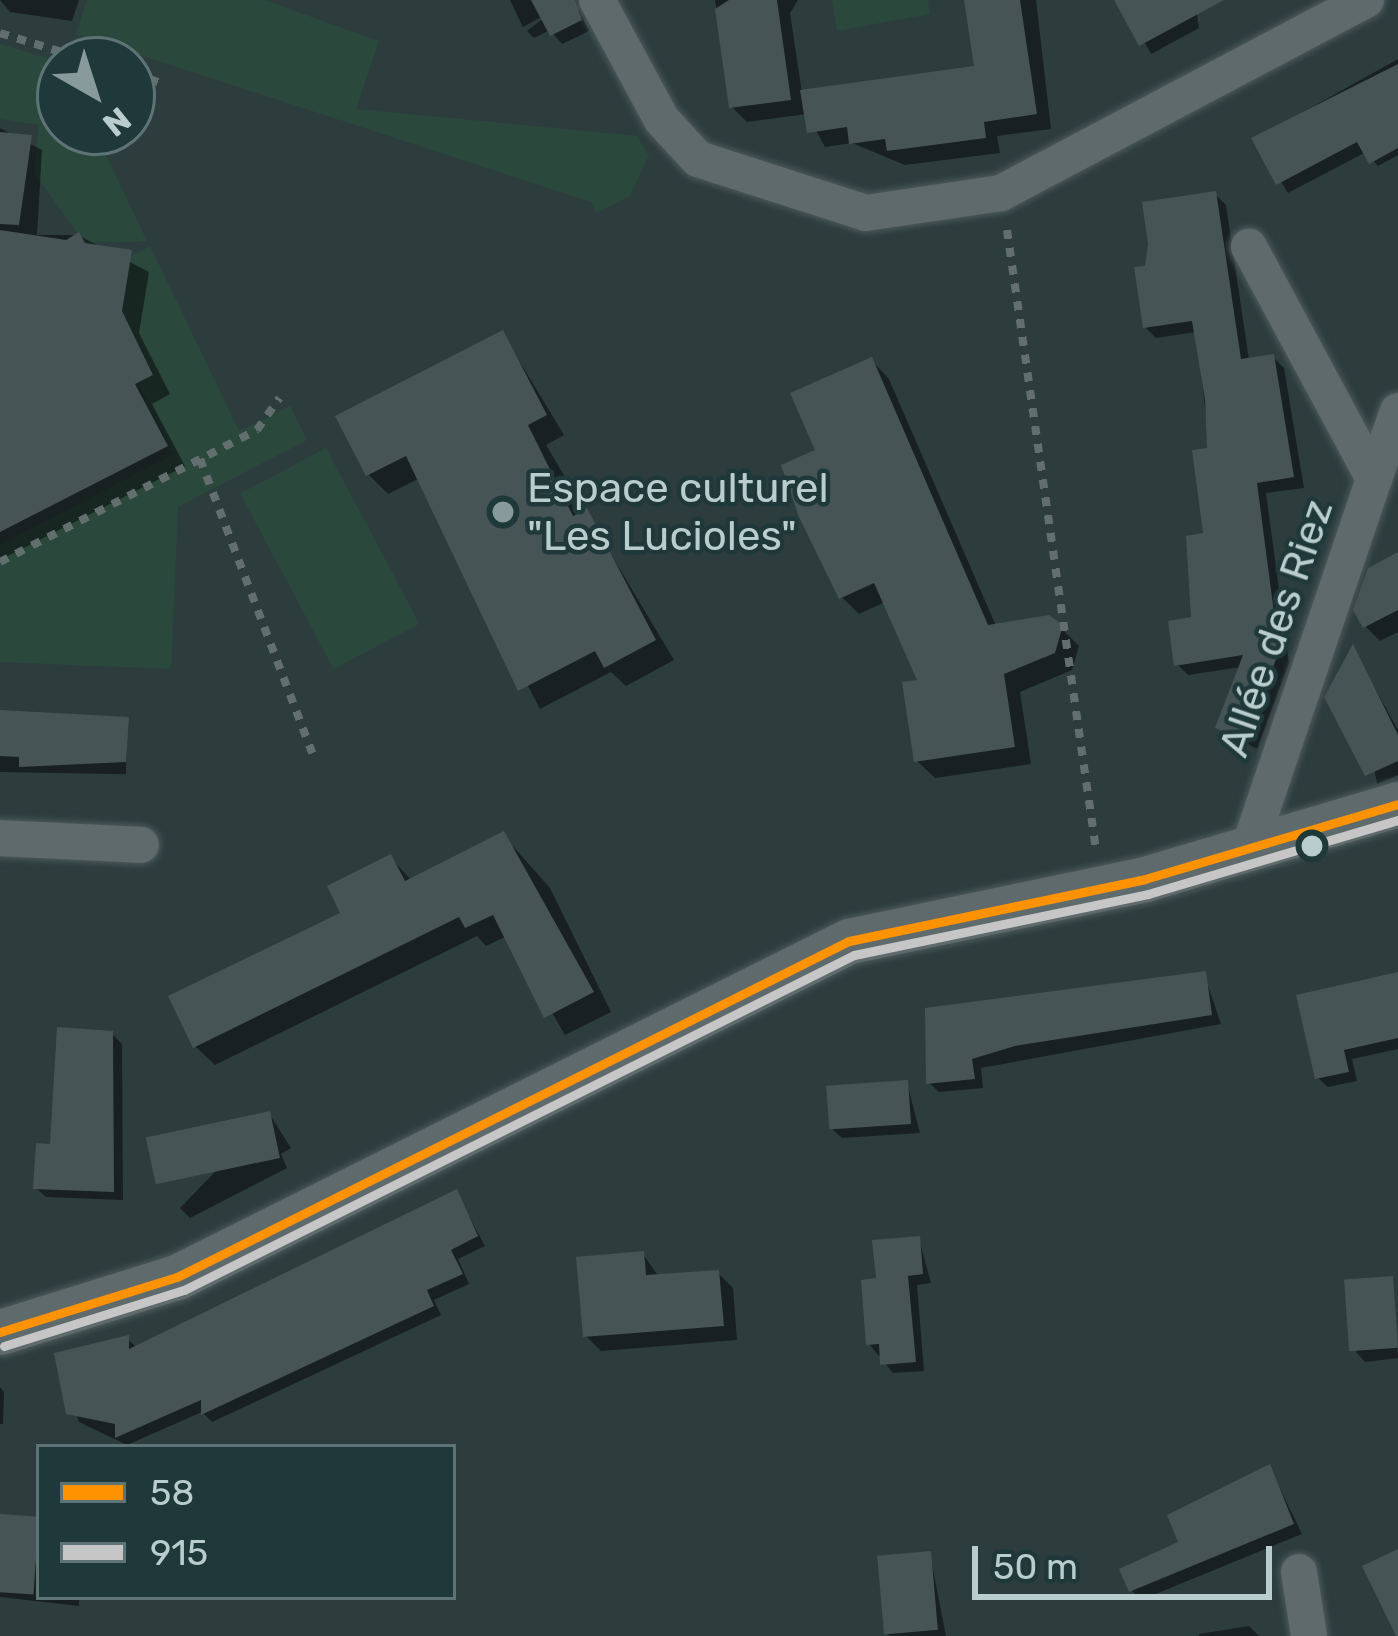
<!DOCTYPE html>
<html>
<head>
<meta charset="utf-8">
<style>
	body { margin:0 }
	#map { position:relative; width:1398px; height:1636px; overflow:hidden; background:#2d3d3e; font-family:Rubik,sans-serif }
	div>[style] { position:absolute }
	.green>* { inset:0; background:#2b483d; transform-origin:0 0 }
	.shadow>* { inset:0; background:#0007; transform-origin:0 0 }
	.building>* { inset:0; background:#475455; transform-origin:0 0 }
	.path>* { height:8px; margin-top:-4px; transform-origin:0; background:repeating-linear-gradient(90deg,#636f6f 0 9px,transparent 0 18px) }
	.roads { filter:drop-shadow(0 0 3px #4d595a) drop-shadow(0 0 3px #4d595a) }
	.minor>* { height:36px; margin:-18px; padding:0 18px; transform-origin:18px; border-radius:18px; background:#5e6a6c }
	.tertiary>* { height:45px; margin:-22.5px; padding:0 22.5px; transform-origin:22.5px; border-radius:22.5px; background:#5e6a6c }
	.bus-1>* { height:9px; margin:-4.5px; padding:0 4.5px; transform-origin:4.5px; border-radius:4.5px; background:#ff9200 }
	.bus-2>* { height:9px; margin:-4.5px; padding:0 4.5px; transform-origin:4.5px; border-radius:4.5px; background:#c6c6c6 }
	.dots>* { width:33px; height:33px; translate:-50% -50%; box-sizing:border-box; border:6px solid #1f383a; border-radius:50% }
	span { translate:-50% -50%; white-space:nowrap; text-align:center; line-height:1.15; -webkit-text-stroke:9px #1f383a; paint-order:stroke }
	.poi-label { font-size:42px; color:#b9ccce }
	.left { translate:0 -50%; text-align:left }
	.street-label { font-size:42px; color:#b9ccce }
	.legend { position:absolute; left:36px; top:1444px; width:420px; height:156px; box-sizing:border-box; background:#1f383a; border:3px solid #5d7375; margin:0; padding:15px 21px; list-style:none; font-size:36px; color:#b9ccce }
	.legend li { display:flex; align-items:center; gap:24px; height:60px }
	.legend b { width:60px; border:3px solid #5d7375 }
	.north { position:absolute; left:36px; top:36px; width:120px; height:120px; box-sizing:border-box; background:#1f383a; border:3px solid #5d7375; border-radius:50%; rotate:141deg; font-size:33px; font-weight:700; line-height:48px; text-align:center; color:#b9ccce }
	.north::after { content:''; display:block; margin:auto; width:42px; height:54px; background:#889a9c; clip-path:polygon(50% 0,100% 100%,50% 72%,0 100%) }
	.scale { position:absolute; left:972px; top:1546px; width:300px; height:54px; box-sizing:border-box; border:6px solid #b9ccce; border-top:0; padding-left:15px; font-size:36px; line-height:42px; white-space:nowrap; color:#b9ccce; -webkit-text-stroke:9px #1f383a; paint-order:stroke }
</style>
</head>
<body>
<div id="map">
	<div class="green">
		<div style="clip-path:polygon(87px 0,264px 0,379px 41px,356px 109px,637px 136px,649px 155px,630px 196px,596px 213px,591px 202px,76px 34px)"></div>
		<div style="clip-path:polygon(832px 0,928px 0,930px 14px,837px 31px)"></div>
		<div style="clip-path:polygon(0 44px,60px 62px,60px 132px,95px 132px,147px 241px,85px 243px,34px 173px,39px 125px,0 119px)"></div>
		<div style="clip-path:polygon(150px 246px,239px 431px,290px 406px,307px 440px,178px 507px,171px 669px,0 662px,0 545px,173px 454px,138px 383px,153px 374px,122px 311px,130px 257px)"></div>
		<div style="left:326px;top:448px;width:199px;height:97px;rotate:62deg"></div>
	</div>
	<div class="shadow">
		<div style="clip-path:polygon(0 0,79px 0,72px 21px,10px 12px)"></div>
		<div style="clip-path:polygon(510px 0,574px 0,589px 31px,562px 44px,550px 30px,534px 38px,527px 31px,554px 10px,523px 27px)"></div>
		<div style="clip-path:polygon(715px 0,798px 0,790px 13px,802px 93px,977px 69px,967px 0,1036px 0,1051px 129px,997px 136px,1000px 153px,905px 165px,852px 143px,825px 147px,807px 114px,747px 122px,732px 107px)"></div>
		<div style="clip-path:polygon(1122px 0,1209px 0,1196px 8px,1199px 28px,1151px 54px)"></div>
		<div style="clip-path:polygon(1398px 59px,1398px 155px,1378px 166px,1366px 152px,1288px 193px,1255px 139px)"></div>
		<div style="clip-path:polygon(0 128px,42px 150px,37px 235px,78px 235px,149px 272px,139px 333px,170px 394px,152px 404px,185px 466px,0 560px)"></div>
		<div style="clip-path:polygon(1215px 194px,1226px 205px,1249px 360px,1273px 357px,1284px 368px,1304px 488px,1266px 493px,1289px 663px,1257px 749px,1218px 727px,1241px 667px,1188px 675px,1177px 664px,1195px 620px,1210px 450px,1196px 332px,1156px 338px,1145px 327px,1148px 268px)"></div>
		<div style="clip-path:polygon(503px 334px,564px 435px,546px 445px,674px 660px,626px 686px,611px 672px,540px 709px,420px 478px,388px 494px,368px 474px)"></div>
		<div style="clip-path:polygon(872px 361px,889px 379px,996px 626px,1061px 628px,1079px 646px,1072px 670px,1020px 692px,1031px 764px,935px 778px,917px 761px,921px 683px,885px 602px,859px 614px,842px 597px,819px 452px)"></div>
		<div style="clip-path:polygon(1398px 556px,1398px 632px,1380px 641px,1366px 627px)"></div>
		<div style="clip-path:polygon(1353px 649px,1398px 730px,1398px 775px,1377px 784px)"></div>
		<div style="left:0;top:716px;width:127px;height:56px;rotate:1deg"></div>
		<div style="clip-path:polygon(503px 835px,550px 888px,611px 1012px,565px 1035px,507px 936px,486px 946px,477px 936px,215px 1065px,195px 1046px,344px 914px,390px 857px,412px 881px)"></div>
		<div style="clip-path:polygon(1204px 974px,1221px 1024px,981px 1068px,983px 1088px,939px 1092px,929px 1083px,928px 1010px)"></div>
		<div style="clip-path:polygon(1398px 990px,1398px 1049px,1352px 1059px,1357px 1081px,1328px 1087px,1318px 1078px)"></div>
		<div style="clip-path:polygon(112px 1034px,122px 1044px,123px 1200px,46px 1197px,36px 1188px)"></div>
		<div style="clip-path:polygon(907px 1083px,920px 1133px,842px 1138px,832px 1129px)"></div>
		<div style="clip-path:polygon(270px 1115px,291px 1148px,281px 1154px,287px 1168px,190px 1218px,180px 1208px)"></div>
		<div style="clip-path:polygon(456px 1192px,485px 1246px,458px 1259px,469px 1284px,434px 1300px,441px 1315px,212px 1422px,202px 1412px,127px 1445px,79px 1422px,57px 1356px,128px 1339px,137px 1348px)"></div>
		<div style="clip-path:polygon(919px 1239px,931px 1283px,917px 1285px,924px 1371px,893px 1373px,869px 1344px,879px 1281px)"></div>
		<div style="clip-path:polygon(643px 1254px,659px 1277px,718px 1273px,733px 1288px,737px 1340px,601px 1351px,586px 1336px)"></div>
		<div style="clip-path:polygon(1392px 1279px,1398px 1358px,1365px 1362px,1356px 1352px)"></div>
		<div style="clip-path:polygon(0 1387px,4px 1392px,3px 1424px,0 1424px)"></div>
		<div style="clip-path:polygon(1270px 1468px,1302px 1534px,1141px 1600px,1131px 1590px)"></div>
		<div style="clip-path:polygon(0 1516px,39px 1520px,39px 1597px,79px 1597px,79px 1606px,0 1597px)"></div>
		<div style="clip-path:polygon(930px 1554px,946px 1636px,890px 1636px,887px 1634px)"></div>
		<div style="clip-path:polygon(1249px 1626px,1259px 1636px,1199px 1636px,1199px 1634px)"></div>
	</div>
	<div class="building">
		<div style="clip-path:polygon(531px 0,575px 0,582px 20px,550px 36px)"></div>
		<div style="clip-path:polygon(729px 0,777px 0,791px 100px,729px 108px,715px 9px)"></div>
		<div style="clip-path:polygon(964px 0,1020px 0,1037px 114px,984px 122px,986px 138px,887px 151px,885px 139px,849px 144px,847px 127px,807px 133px,800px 90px,974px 66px)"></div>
		<div style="clip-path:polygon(1114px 0,1224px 0,1139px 46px)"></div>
		<div style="clip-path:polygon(1398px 64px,1398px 148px,1369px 164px,1357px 142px,1276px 185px,1251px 138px)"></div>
		<div style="clip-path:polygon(0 132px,32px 135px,19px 225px,0 224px)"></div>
		<div style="clip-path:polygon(1216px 191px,1241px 359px,1274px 354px,1294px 477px,1257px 483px,1279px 651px,1246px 740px,1215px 728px,1243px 655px,1174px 666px,1168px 621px,1191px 617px,1186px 536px,1203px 533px,1192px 450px,1207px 448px,1205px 400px,1192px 321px,1143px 328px,1134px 267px,1145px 266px,1148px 244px,1142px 202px)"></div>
		<div style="clip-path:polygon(0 230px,66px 240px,79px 232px,85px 243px,132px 250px,122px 311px,153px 375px,135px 384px,168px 446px,0 532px)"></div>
		<div style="clip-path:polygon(503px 330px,547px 415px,528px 425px,573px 516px,587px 508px,656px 640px,604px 668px,595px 651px,518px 691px,406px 456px,366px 476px,335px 416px)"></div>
		<div style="clip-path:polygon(872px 357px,988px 625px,1049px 615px,1063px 625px,1055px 653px,1004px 674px,1015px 747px,914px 762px,902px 682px,917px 680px,874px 583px,839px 599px,799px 517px,781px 465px,815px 450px,790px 393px)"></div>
		<div style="clip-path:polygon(1398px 552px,1398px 610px,1363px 628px,1353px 610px,1368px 568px)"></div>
		<div style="clip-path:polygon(1353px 644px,1398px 735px,1398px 761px,1365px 776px,1324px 697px)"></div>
		<div style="clip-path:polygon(0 710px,129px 717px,126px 762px,19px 767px,19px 757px,0 756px)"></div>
		<div style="clip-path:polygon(504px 831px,594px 992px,544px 1018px,493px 915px,465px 928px,459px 917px,193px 1048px,168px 996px,340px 913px,327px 886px,391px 854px,405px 881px)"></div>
		<div style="clip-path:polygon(1206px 971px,1212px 1015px,1015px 1046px,972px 1059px,975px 1079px,926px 1084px,925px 1008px)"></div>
		<div style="clip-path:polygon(1398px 972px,1398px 1038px,1344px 1050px,1349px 1072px,1315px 1079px,1296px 995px)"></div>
		<div style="clip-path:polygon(57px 1027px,113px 1031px,114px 1192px,33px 1189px,36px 1143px,50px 1144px)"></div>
		<div style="left:908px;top:1080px;width:44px;height:82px;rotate:86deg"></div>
		<div style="left:270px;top:1111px;width:48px;height:127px;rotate:78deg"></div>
		<div style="clip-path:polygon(457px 1189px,478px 1236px,451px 1250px,463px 1274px,427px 1290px,434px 1306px,201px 1415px,201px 1400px,115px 1438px,115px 1424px,66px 1414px,54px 1353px,129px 1335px,129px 1349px)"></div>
		<div style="clip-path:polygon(920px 1236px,923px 1274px,908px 1276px,916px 1362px,880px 1365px,879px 1344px,866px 1345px,861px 1280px,876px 1278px,872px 1240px)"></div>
		<div style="clip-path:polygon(644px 1251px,646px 1275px,719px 1270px,724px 1326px,583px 1337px,576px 1257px)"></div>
		<div style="left:1393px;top:1276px;width:72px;height:49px;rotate:86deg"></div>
		<div style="clip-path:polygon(1270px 1464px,1294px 1524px,1129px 1592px,1119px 1569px,1178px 1542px,1167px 1515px)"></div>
		<div style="left:0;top:1514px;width:39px;height:78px;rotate:4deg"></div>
		<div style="clip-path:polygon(1398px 1549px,1398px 1636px,1396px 1636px,1362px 1566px)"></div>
		<div style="left:931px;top:1551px;width:79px;height:54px;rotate:85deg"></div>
	</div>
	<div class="path">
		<div style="left:0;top:33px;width:91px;rotate:17.2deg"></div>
		<div style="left:132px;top:74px;width:34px;rotate:17deg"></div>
		<div style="left:1007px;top:230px;width:626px;rotate:81.83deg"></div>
		<div style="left:200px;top:459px;width:315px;rotate:69.1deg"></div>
		<div style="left:0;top:562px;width:289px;rotate:-27.2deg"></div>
		<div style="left:257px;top:430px;width:39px;rotate:-55deg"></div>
	</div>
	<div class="roads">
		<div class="minor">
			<div style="left:597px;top:0;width:136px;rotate:61.6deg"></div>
			<div style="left:662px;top:120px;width:53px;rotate:47.3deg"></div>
			<div style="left:698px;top:159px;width:176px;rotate:17.8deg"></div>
			<div style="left:866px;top:213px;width:136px;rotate:-8.4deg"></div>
			<div style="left:1001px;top:193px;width:413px;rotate:-27.9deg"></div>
			<div style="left:1374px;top:479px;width:72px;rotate:-70.6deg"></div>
			<div style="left:0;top:838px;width:141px;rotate:2.8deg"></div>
			<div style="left:1248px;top:851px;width:393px;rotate:-71.3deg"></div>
			<div style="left:1374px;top:479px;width:264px;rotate:-118.3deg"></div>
			<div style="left:1299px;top:1572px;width:65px;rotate:81.1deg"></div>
		</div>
		<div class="tertiary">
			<div style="left:0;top:1332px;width:185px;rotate:-17.3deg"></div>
			<div style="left:177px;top:1277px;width:751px;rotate:-26.57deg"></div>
			<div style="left:849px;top:941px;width:302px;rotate:-11.8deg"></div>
			<div style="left:1145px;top:879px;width:264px;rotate:-16.5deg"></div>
		</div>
	</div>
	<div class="bus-1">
		<div style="left:0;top:1332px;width:185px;rotate:-17.3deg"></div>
		<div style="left:177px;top:1277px;width:751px;rotate:-26.57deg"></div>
		<div style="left:849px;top:941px;width:302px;rotate:-11.8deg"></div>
		<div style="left:1145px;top:879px;width:264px;rotate:-16.5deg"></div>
	</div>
	<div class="bus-2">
		<div style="left:4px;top:1346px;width:189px;rotate:-17.3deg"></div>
		<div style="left:184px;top:1290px;width:749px;rotate:-26.57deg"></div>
		<div style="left:854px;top:955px;width:300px;rotate:-11.7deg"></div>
		<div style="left:1148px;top:894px;width:261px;rotate:-16.5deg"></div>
	</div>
	<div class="dots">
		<div style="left:503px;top:512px;background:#889a9c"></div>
		<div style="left:1312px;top:846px;background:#b9ccce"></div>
	</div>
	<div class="poi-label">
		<span class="left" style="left:527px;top:512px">Espace culturel<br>"Les Lucioles"</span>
	</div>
	<div class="street-label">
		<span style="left:1276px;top:628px;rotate:-71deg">Allée des Riez</span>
	</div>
	<ul class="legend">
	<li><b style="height:15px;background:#ff9200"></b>58</li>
	<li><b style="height:15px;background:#c6c6c6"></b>915</li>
	</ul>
	<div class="north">N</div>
	<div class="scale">50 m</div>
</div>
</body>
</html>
